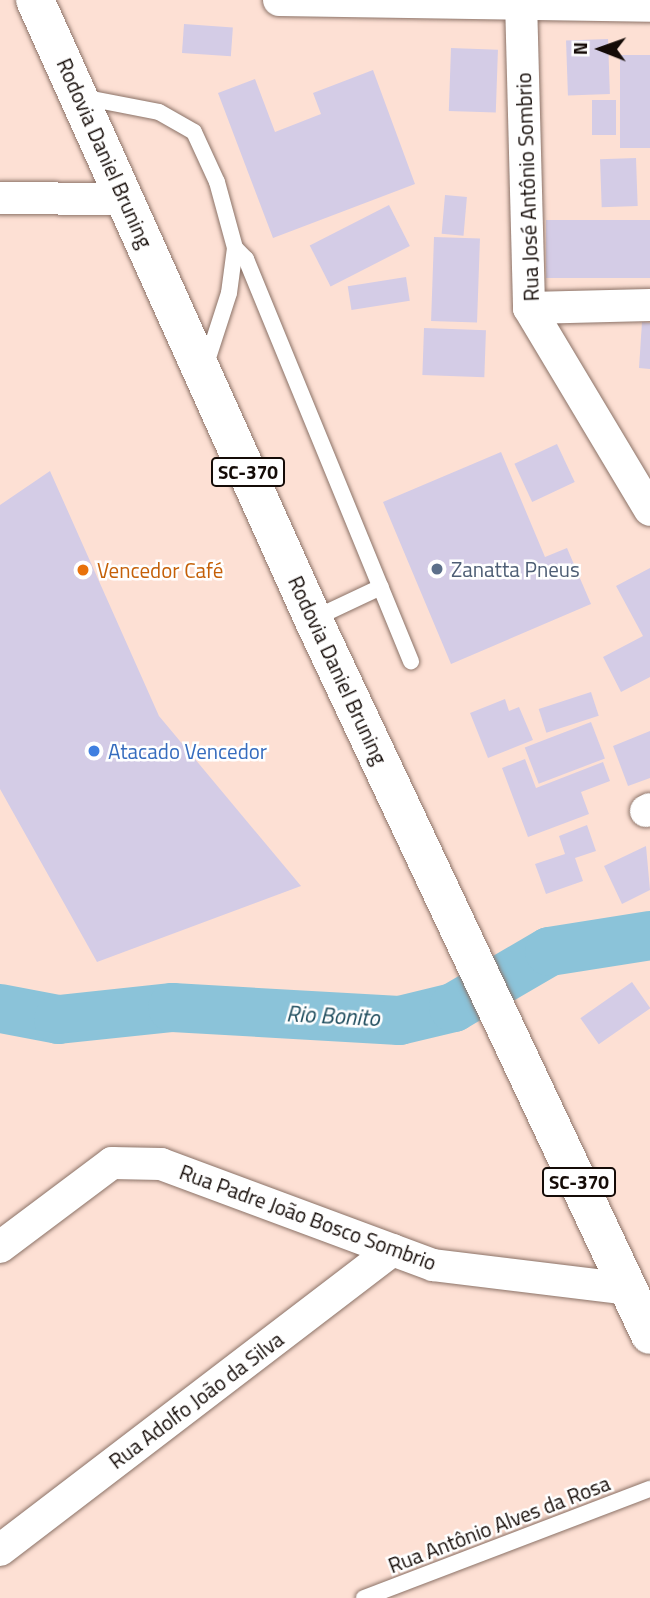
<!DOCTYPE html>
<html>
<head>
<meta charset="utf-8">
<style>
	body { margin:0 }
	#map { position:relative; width:650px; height:1598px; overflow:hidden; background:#fde0d4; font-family:"Titillium Web",sans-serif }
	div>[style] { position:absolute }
	.river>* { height:49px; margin:-24.5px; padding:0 24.5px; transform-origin:24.5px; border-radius:24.5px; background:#8bc3d9 }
	.building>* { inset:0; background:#d4cce6; transform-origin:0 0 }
	.roads { filter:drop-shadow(0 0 2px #8b7267) drop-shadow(0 0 2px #8b7267) }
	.lane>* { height:16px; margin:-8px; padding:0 8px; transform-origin:8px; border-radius:8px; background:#fff }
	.street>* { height:32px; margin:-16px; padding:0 16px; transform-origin:16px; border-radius:16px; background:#fff }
	.primary>* { height:38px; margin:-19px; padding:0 19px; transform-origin:19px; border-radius:19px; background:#fff }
	.dots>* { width:19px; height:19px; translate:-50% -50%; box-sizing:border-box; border:4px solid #fff; border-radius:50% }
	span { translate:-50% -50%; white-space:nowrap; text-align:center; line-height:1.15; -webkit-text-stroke:5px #fff; paint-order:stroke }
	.shield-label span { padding:2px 5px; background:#fff; border:2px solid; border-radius:5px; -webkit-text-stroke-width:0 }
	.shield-label { font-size:19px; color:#140b07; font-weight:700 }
	.street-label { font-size:21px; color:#140b07 }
	.service-label { font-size:21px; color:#4e5e75 }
	.left { translate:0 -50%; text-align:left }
	.food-label { font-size:21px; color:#c56008 }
	.shop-label { font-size:21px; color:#366cbe }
	.water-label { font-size:23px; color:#1f4d5e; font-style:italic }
	.north { position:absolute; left:566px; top:14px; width:70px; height:70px; -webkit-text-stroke:5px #fff; paint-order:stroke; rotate:271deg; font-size:19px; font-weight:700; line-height:28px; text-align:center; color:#140b07 }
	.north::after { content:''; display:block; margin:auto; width:24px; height:32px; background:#140b07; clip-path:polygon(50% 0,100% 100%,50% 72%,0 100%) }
</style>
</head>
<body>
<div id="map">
	<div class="river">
		<div style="left:0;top:1008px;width:59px;rotate:10.7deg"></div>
		<div style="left:58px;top:1019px;width:115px;rotate:-6deg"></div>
		<div style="left:172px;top:1007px;width:227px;rotate:3.3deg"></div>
		<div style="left:399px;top:1020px;width:56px;rotate:-13.5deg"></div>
		<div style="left:453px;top:1007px;width:111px;rotate:-30.3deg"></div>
		<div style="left:549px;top:951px;width:102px;rotate:-9deg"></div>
	</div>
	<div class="building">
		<div style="left:184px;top:24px;width:49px;height:29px;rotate:4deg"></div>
		<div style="left:608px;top:39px;width:55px;height:42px;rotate:88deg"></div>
		<div style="left:451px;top:48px;width:47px;height:63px;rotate:2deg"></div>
		<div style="left:620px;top:55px;width:30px;height:93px"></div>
		<div style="clip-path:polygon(373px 70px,415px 184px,273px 238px,218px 93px,255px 79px,275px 132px,321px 114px,313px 93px)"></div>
		<div style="left:592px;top:100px;width:24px;height:35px"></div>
		<div style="left:636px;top:158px;width:48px;height:36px;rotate:88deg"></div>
		<div style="left:445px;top:195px;width:22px;height:39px;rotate:5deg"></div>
		<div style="left:389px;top:205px;width:46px;height:89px;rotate:63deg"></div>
		<div style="left:546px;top:220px;width:104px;height:58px"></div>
		<div style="left:434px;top:237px;width:46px;height:84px;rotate:2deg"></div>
		<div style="left:406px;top:277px;width:24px;height:59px;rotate:81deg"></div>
		<div style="clip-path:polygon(642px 322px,650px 323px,650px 369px,639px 368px)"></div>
		<div style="left:424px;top:328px;width:62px;height:47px;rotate:2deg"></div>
		<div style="left:557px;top:444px;width:42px;height:47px;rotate:65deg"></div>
		<div style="clip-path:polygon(501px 452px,545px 557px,567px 548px,591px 604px,451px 664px,383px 502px)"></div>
		<div style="clip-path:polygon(50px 471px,159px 716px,301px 886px,97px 962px,0 789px,0 505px)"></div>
		<div style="clip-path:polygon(650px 568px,650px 677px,621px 692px,603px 657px,643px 636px,616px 586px)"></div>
		<div style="left:591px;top:692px;width:25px;height:55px;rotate:72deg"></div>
		<div style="clip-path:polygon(505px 699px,509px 711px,519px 707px,533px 740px,488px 758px,470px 713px)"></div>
		<div style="left:591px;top:722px;width:39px;height:71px;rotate:69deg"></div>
		<div style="clip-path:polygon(650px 731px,650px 778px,628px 786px,613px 746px)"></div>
		<div style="clip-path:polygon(525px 759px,536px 788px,603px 762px,610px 781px,581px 792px,589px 814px,528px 837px,502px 768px)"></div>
		<div style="clip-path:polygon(587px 825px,596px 851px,575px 858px,583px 881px,546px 894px,535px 864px,565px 854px,559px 836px)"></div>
		<div style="clip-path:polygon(646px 846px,650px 890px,622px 904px,604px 866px)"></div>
		<div style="left:632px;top:982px;width:32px;height:63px;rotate:55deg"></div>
	</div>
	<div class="roads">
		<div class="lane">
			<div style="left:82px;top:97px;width:78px;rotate:11deg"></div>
			<div style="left:159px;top:112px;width:40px;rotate:29.7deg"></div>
			<div style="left:194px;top:132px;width:55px;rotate:65.3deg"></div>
			<div style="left:217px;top:182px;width:68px;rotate:74.7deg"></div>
			<div style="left:235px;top:248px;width:45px;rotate:97.6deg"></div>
			<div style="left:229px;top:293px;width:75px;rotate:107.9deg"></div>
			<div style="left:235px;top:248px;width:16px;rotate:45deg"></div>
			<div style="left:246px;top:259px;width:435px;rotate:67.7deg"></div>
			<div style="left:313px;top:619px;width:75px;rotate:-25.2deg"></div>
			<div style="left:364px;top:1598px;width:306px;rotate:-20.9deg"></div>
		</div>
		<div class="street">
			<div style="left:279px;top:0;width:371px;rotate:0.9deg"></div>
			<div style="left:521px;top:0;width:308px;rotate:88.5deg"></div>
			<div style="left:529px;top:308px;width:235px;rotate:59.1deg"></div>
			<div style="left:0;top:198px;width:126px;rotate:0.5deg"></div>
			<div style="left:529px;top:308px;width:121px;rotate:-1.4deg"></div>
			<div style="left:646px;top:811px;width:4px;rotate:-27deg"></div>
			<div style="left:0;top:1247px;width:140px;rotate:-36.9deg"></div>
			<div style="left:112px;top:1163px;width:49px;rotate:1.2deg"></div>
			<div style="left:161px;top:1164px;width:290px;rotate:20.4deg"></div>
			<div style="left:433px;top:1265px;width:197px;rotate:7deg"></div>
			<div style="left:0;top:1550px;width:494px;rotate:-37.4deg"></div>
		</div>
		<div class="primary">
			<div style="left:35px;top:0;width:679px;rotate:65.81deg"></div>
			<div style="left:313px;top:619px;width:791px;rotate:64.8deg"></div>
		</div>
	</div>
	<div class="dots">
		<div style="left:437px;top:569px;background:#5c6f8a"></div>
		<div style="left:83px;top:570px;background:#e8710a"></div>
		<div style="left:94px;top:751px;background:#3f7fe0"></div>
	</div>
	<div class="shield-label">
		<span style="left:248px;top:472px">SC-370</span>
		<span style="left:579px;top:1182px">SC-370</span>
	</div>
	<div class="street-label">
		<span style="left:105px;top:153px;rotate:66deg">Rodovia Daniel Bruning</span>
		<span style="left:527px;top:187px;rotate:-92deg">Rua José Antônio Sombrio</span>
		<span style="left:338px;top:670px;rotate:65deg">Rodovia Daniel Bruning</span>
		<span style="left:308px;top:1217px;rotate:20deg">Rua Padre João Bosco Sombrio</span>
		<span style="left:196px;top:1400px;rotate:-37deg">Rua Adolfo João da Silva</span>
		<span style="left:499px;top:1524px;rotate:-21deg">Rua Antônio Alves da Rosa</span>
	</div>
	<div class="service-label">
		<span class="left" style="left:451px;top:569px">Zanatta Pneus</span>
	</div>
	<div class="food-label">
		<span class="left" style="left:97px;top:570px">Vencedor Café</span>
	</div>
	<div class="shop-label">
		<span class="left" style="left:108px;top:751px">Atacado Vencedor</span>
	</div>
	<div class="water-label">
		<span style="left:333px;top:1016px;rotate:3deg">Rio Bonito</span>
	</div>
	<div class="north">N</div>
</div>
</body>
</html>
